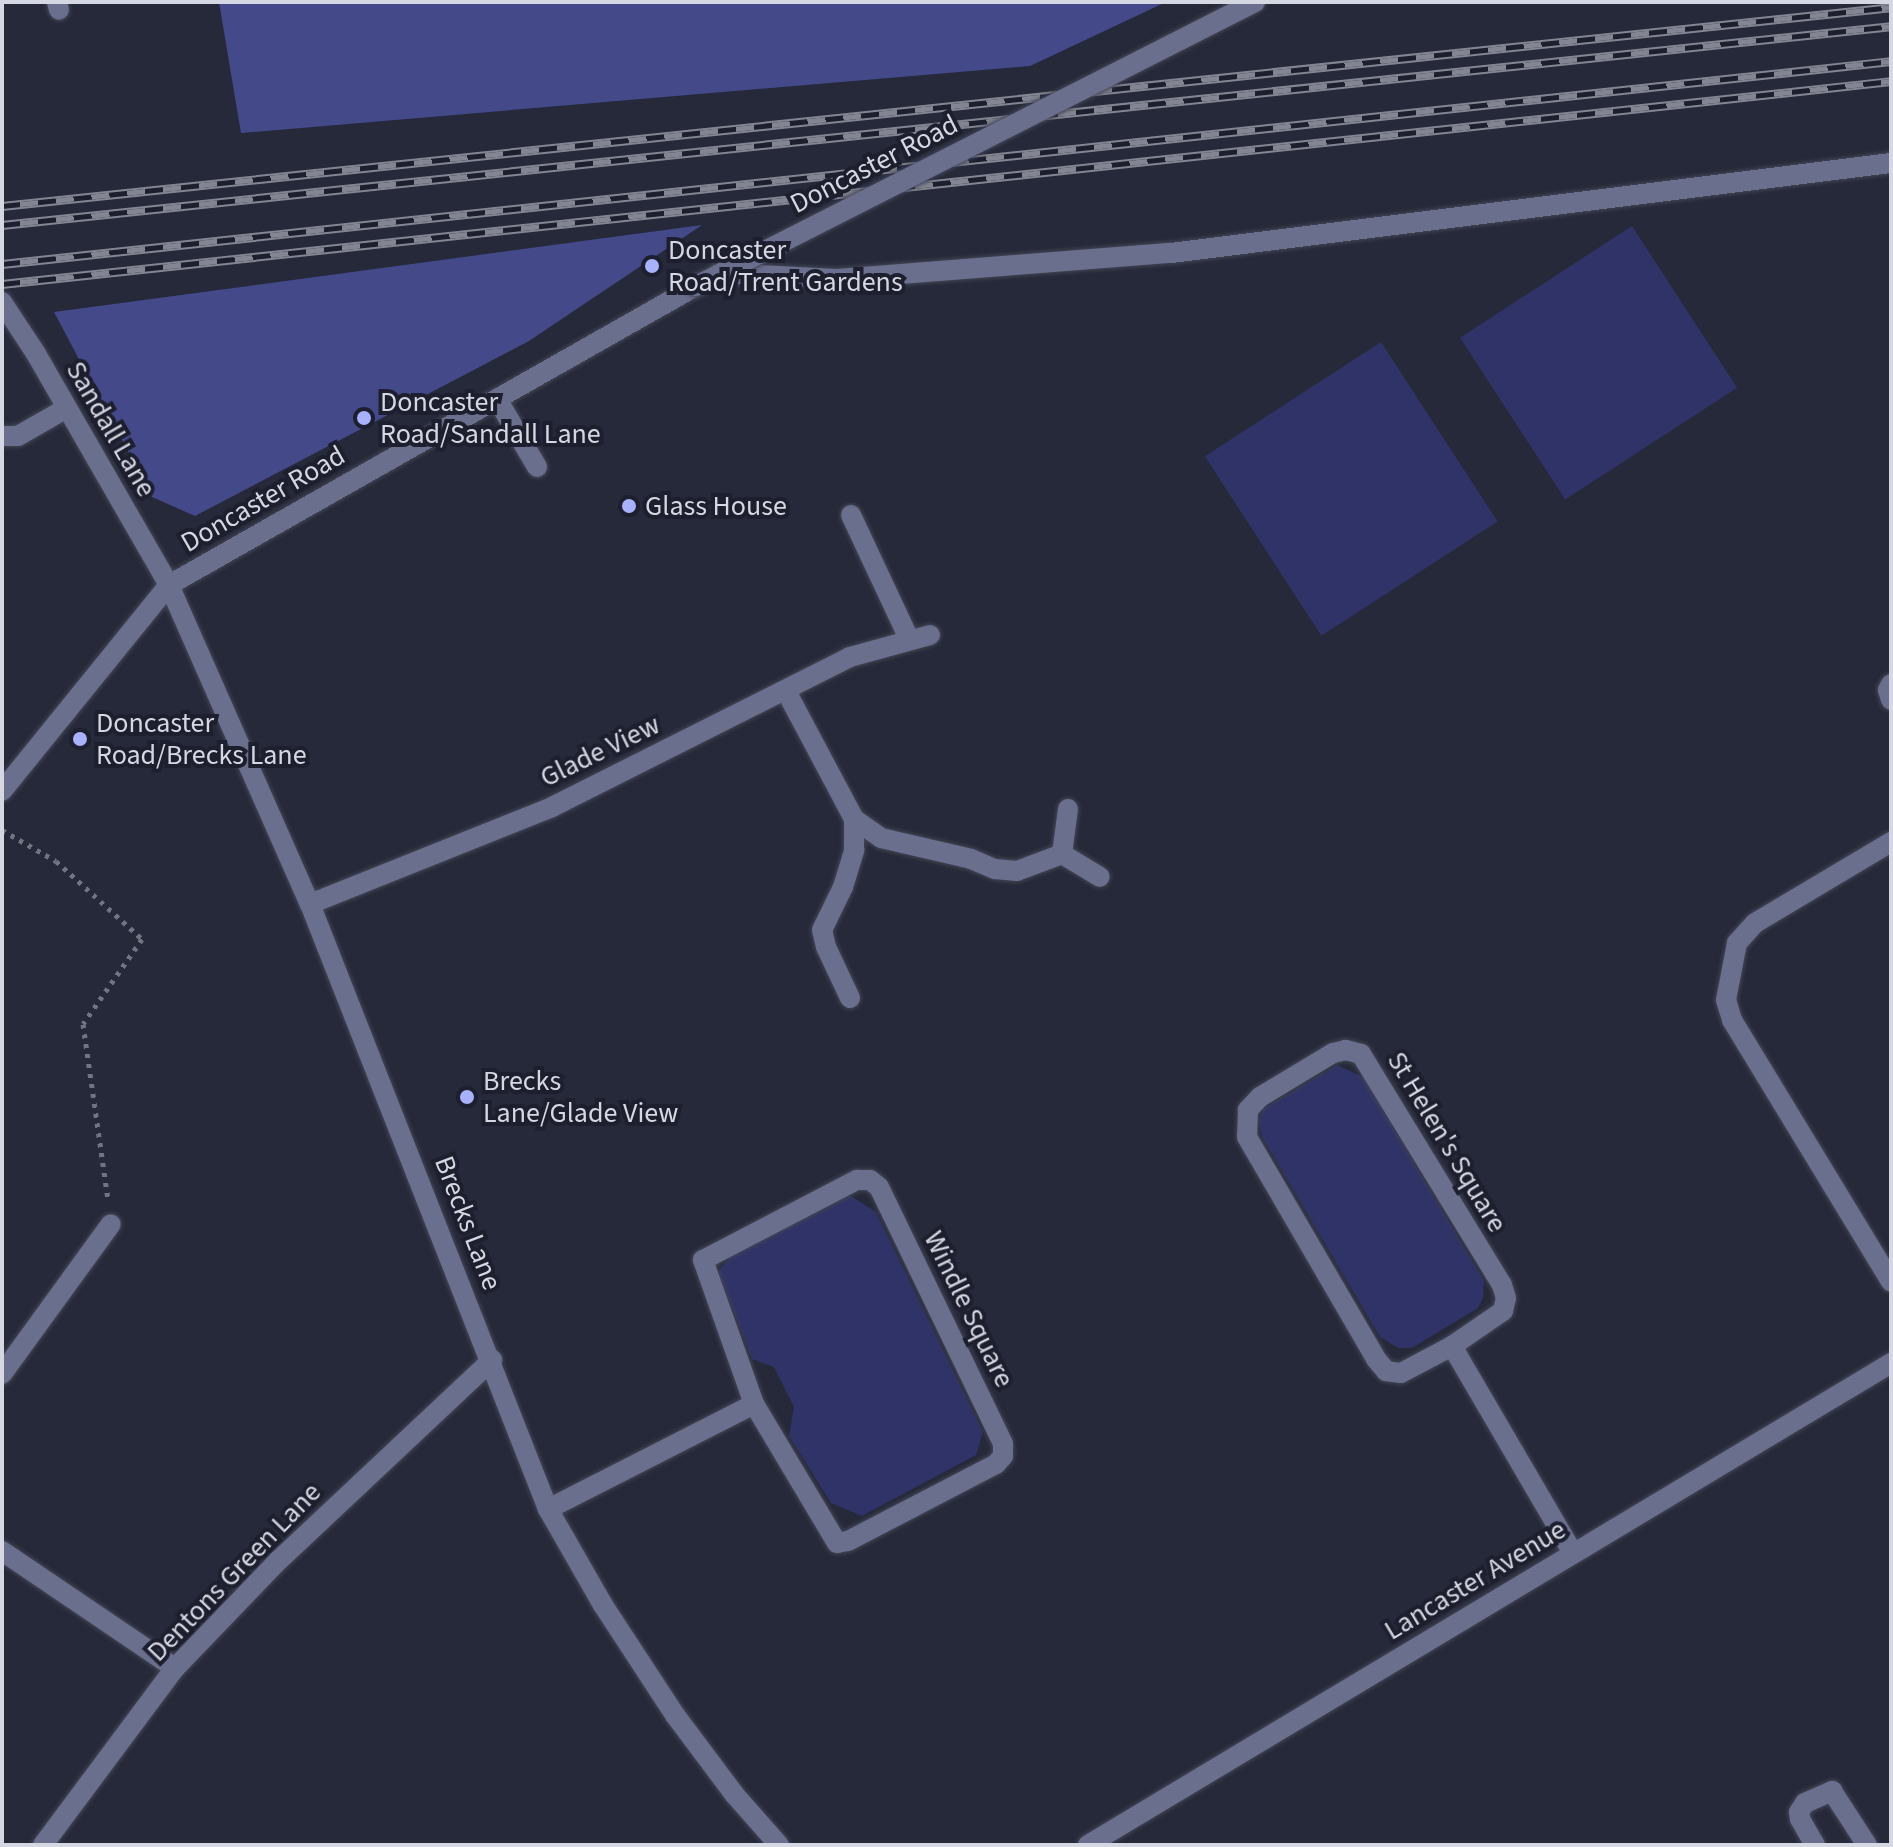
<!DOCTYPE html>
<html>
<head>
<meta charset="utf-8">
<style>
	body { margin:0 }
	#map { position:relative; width:1893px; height:1847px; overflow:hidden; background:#262939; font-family:"Source Sans 3",sans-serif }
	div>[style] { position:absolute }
	.green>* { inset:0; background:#303367; transform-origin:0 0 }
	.forest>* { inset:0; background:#44498a }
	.path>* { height:5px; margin-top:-2.5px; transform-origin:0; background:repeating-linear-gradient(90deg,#727482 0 4px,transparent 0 10px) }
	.roads { filter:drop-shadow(0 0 2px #424554) drop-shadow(0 0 2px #424554) }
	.minor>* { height:20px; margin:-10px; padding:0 10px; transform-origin:10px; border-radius:10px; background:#6a6f8e }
	.rail>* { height:9px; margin-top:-4.5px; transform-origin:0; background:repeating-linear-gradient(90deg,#1d1f2f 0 18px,#838592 0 36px); box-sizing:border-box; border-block:2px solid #838592 }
	.bridges { filter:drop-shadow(0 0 2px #424554) drop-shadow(0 0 2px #424554) }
	.minor-bridge>* { height:20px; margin:-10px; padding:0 10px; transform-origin:10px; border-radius:10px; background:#6a6f8e }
	.dots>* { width:22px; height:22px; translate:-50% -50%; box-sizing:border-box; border:4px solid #1d1f2f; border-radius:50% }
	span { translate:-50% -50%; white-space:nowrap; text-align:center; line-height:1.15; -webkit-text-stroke:8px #1d1f2f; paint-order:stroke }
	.street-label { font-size:28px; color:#d5d7e2 }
	.poi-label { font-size:28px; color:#d5d7e2 }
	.left { translate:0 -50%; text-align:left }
	.frame { position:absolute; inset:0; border:4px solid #d5d7e2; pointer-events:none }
</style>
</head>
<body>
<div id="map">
	<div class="green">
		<div style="left:1632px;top:226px;width:193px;height:205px;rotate:57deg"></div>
		<div style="left:1381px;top:342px;width:214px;height:210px;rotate:57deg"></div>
		<div style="clip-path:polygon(1337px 1065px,1363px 1077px,1484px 1281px,1483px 1298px,1478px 1308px,1412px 1348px,1398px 1348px,1380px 1337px,1262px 1137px,1259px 1121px,1263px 1109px)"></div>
		<div style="clip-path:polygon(849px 1195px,876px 1212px,983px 1432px,976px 1455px,862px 1516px,831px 1503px,789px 1436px,794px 1407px,774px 1367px,752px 1359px,718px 1272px,731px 1255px)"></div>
	</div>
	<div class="forest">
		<div style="clip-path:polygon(219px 2px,1166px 2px,1030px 66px,241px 133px)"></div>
		<div style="clip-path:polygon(702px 225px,529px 341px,195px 516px,152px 497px,54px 312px)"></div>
	</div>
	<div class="path">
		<div style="left:2px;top:830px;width:62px;rotate:29.9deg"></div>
		<div style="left:56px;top:861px;width:116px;rotate:42.2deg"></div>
		<div style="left:142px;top:939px;width:103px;rotate:124.8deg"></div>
		<div style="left:83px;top:1024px;width:177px;rotate:81.9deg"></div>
	</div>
	<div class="roads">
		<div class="minor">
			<div style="left:57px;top:2px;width:8px;rotate:76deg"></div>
			<div style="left:720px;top:273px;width:117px;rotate:2.9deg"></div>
			<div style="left:837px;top:279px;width:335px;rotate:-4.5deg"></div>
			<div style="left:1171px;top:253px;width:726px;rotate:-7.13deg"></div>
			<div style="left:2px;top:302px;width:60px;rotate:56.6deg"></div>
			<div style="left:35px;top:352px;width:269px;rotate:60.1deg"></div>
			<div style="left:169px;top:585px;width:349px;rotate:66.2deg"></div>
			<div style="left:310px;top:904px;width:650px;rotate:68.53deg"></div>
			<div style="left:548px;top:1509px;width:111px;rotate:60.2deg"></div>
			<div style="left:603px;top:1605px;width:131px;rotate:56.8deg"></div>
			<div style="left:675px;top:1715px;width:99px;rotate:53.2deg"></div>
			<div style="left:734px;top:1794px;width:68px;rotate:48.6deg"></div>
			<div style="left:497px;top:399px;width:79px;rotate:59.5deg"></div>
			<div style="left:2px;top:436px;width:16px"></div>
			<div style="left:18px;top:436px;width:54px;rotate:-29.9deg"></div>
			<div style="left:851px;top:515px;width:137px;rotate:64.9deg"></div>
			<div style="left:1891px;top:684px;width:7px;rotate:117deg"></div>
			<div style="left:1888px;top:690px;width:10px;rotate:73deg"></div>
			<div style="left:786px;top:691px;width:145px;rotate:62deg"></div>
			<div style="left:854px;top:819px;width:33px;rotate:35deg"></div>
			<div style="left:881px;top:838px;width:92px;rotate:13.1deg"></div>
			<div style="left:971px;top:859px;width:26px;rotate:23deg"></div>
			<div style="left:995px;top:869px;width:22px;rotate:5deg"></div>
			<div style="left:1017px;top:871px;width:48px;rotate:-20.7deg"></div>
			<div style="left:2px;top:791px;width:265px;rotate:-51deg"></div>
			<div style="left:169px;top:585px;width:606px;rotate:-29.57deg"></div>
			<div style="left:1068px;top:809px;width:45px;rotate:97.6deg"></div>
			<div style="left:1062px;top:854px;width:44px;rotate:31.2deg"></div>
			<div style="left:1891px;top:842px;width:158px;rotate:149.2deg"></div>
			<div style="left:1755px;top:923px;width:27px;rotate:132deg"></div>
			<div style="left:1737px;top:943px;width:58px;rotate:100.9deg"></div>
			<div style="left:1726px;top:1000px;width:21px;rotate:73deg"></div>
			<div style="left:1732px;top:1020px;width:306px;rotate:58.7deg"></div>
			<div style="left:310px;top:904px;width:261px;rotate:-21.8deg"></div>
			<div style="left:552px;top:807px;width:334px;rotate:-26.7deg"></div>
			<div style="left:850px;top:657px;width:83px;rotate:-15.4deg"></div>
			<div style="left:850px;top:998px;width:56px;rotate:-115.2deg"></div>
			<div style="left:826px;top:947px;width:17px;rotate:-103deg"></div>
			<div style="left:822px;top:930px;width:48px;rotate:-64deg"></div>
			<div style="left:843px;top:887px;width:39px;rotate:-73deg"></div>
			<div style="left:854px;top:850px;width:31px;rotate:-90deg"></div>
			<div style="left:1452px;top:1346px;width:62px;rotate:-34.5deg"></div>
			<div style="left:1503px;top:1311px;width:13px;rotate:-77deg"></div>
			<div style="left:1506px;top:1298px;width:14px;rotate:-107deg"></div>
			<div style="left:1502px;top:1285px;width:271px;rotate:-121.4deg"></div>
			<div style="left:1361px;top:1054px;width:16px;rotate:-165deg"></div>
			<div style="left:1346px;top:1050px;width:13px;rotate:167deg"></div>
			<div style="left:1333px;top:1053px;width:85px;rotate:148.9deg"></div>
			<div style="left:1260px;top:1097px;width:18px;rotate:133deg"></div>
			<div style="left:1248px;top:1110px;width:27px;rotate:92deg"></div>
			<div style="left:1247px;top:1137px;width:257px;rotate:59.8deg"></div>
			<div style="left:1376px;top:1359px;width:16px;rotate:50deg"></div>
			<div style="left:1386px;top:1371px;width:15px;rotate:8deg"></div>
			<div style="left:1401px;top:1373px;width:58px;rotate:-27.9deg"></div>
			<div style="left:1452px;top:1346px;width:240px;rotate:59.7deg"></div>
			<div style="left:2px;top:1374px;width:185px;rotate:-54deg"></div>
			<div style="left:548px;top:1509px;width:231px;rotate:-27deg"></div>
			<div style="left:754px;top:1404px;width:153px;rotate:-109.5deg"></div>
			<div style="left:703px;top:1260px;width:174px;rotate:-27.5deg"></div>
			<div style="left:857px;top:1180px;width:13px"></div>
			<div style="left:870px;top:1180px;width:11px;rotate:38deg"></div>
			<div style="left:879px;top:1187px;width:285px;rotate:64.2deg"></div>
			<div style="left:1003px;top:1444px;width:12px;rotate:90deg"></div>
			<div style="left:1003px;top:1456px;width:11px;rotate:131deg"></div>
			<div style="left:996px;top:1464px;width:167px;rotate:152.5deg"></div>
			<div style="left:848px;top:1541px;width:11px;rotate:170deg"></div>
			<div style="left:837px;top:1543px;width:162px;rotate:-120.8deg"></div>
			<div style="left:2px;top:1551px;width:209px;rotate:34.1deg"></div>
			<div style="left:43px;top:1845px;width:221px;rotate:-53.3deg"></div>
			<div style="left:175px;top:1668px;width:149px;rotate:-46.1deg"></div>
			<div style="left:278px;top:1561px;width:294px;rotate:-43.2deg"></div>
			<div style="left:1088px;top:1845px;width:937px;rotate:-30.97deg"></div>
			<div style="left:1815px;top:1845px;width:30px;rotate:-120deg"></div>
			<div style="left:1800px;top:1819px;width:7px;rotate:-98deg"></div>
			<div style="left:1799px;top:1812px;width:11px;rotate:-56deg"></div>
			<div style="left:1805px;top:1803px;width:30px;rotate:-24deg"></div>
			<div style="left:1832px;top:1791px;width:64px;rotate:57.1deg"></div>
		</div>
	</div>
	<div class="rail">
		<div style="left:2px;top:206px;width:1899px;rotate:-6.01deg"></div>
		<div style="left:2px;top:225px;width:1899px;rotate:-6.01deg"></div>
		<div style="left:2px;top:264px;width:1900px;rotate:-6.13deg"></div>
		<div style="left:2px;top:284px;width:1900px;rotate:-6.13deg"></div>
	</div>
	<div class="bridges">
		<div class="minor-bridge">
			<div style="left:696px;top:286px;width:627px;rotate:-26.93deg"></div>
		</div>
	</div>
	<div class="dots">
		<div style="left:652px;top:266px;background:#a7b1fc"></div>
		<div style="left:364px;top:418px;background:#a7b1fc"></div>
		<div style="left:629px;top:506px;background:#a7b1fc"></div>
		<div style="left:80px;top:739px;background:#a7b1fc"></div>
		<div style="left:467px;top:1097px;background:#a7b1fc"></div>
	</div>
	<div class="street-label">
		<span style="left:874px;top:164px;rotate:-27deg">Doncaster Road</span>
		<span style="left:111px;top:429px;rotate:60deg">Sandall Lane</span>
		<span style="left:263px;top:499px;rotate:-30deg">Doncaster Road</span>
		<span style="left:600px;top:751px;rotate:-26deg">Glade View</span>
		<span style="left:1447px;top:1142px;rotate:59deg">St Helen's Square</span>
		<span style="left:468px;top:1223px;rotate:69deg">Brecks Lane</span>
		<span style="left:969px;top:1309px;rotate:64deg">Windle Square</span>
		<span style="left:234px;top:1572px;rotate:-46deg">Dentons Green Lane</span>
		<span style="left:1475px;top:1580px;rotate:-31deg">Lancaster Avenue</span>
	</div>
	<div class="poi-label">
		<span class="left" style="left:668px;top:266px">Doncaster<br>Road/Trent Gardens</span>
		<span class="left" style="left:380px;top:418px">Doncaster<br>Road/Sandall Lane</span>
		<span class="left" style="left:645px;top:506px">Glass House</span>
		<span class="left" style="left:96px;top:739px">Doncaster<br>Road/Brecks Lane</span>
		<span class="left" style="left:483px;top:1097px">Brecks<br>Lane/Glade View</span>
	</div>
	<div class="frame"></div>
</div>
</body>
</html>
